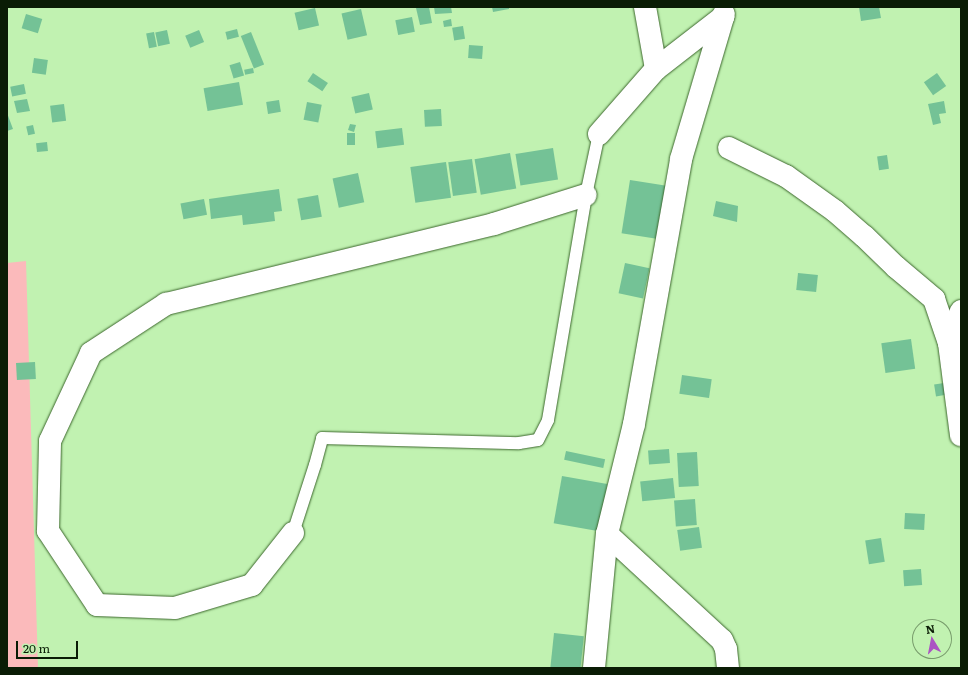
<!DOCTYPE html>
<html>
<head>
<meta charset="utf-8">
<style>
	body { margin:0 }
	#map { position:relative; width:968px; height:675px; overflow:hidden; background:#c1f2b1; font-family:Literata,serif }
	div>[style] { position:absolute }
	.green>* { inset:0; background:#fbbabb }
	.building>* { inset:0; background:#74c296; transform-origin:0 0 }
	.roads { filter:drop-shadow(0 0 1px #3c672d) drop-shadow(0 0 1px #3c672d) }
	.lane>* { height:12px; margin:-6px; padding:0 6px; transform-origin:6px; border-radius:6px; background:#fff }
	.street>* { height:22px; margin:-11px; padding:0 11px; transform-origin:11px; border-radius:11px; background:#fff }
	span { translate:-50% -50%; white-space:nowrap; text-align:center; line-height:1.15; -webkit-text-stroke:3px #c1f2b1; paint-order:stroke }
	.frame { position:absolute; inset:0; border:8px solid #0a1c05; pointer-events:none }
	.north { position:absolute; left:912px; top:619px; width:40px; height:40px; box-sizing:border-box; background:#c1f2b1; border:1px solid #789c6c; border-radius:50%; rotate:350deg; font-size:11px; font-weight:700; line-height:16px; text-align:center; color:#0a1c05 }
	.north::after { content:''; display:block; margin:auto; width:14px; height:18px; background:#ab55c3; clip-path:polygon(50% 0,100% 100%,50% 72%,0 100%) }
	.scale { position:absolute; left:16px; top:641px; width:62px; height:18px; box-sizing:border-box; border:2px solid #0a1c05; border-top:0; padding-left:5px; font-size:12px; line-height:14px; white-space:nowrap; color:#0a1c05; -webkit-text-stroke:3px #c1f2b1; paint-order:stroke }
</style>
</head>
<body>
<div id="map">
	<div class="green">
		<div style="clip-path:polygon(26px 261px,38px 668px,7px 668px,7px 263px)"></div>
	</div>
	<div class="building">
		<div style="clip-path:polygon(429px 7px,432px 23px,420px 25px,416px 8px)"></div>
		<div style="clip-path:polygon(434px 7px,451px 7px,452px 13px,435px 14px)"></div>
		<div style="clip-path:polygon(492px 7px,509px 7px,509px 9px,493px 12px)"></div>
		<div style="clip-path:polygon(859px 7px,879px 7px,881px 18px,861px 21px)"></div>
		<div style="left:315px;top:8px;width:18px;height:21px;rotate:77deg"></div>
		<div style="left:361px;top:9px;width:27px;height:20px;rotate:77deg"></div>
		<div style="left:26px;top:14px;width:17px;height:15px;rotate:17deg"></div>
		<div style="left:412px;top:17px;width:15px;height:17px;rotate:79deg"></div>
		<div style="clip-path:polygon(451px 19px,452px 26px,444px 27px,443px 21px)"></div>
		<div style="left:463px;top:26px;width:13px;height:11px;rotate:81deg"></div>
		<div style="left:237px;top:29px;width:8px;height:12px;rotate:76deg"></div>
		<div style="left:167px;top:30px;width:14px;height:12px;rotate:78deg"></div>
		<div style="left:199px;top:30px;width:13px;height:15px;rotate:67deg"></div>
		<div style="left:154px;top:32px;width:15px;height:8px;rotate:79deg"></div>
		<div style="left:251px;top:32px;width:35px;height:11px;rotate:68deg"></div>
		<div style="left:469px;top:45px;width:14px;height:13px;rotate:4deg"></div>
		<div style="left:34px;top:58px;width:14px;height:15px;rotate:8deg"></div>
		<div style="left:240px;top:62px;width:14px;height:11px;rotate:73deg"></div>
		<div style="left:253px;top:68px;width:5px;height:9px;rotate:79deg"></div>
		<div style="left:313px;top:73px;width:18px;height:10px;rotate:34deg"></div>
		<div style="left:937px;top:73px;width:16px;height:16px;rotate:55deg"></div>
		<div style="left:239px;top:82px;width:23px;height:36px;rotate:80deg"></div>
		<div style="left:24px;top:84px;width:10px;height:14px;rotate:79deg"></div>
		<div style="left:369px;top:93px;width:17px;height:18px;rotate:77deg"></div>
		<div style="clip-path:polygon(27px 99px,30px 111px,17px 113px,14px 101px)"></div>
		<div style="left:279px;top:100px;width:12px;height:13px;rotate:81deg"></div>
		<div style="clip-path:polygon(944px 101px,946px 113px,939px 114px,941px 123px,933px 125px,928px 104px)"></div>
		<div style="left:307px;top:102px;width:15px;height:18px;rotate:11deg"></div>
		<div style="left:64px;top:104px;width:17px;height:14px;rotate:83deg"></div>
		<div style="left:441px;top:109px;width:17px;height:17px;rotate:87deg"></div>
		<div style="clip-path:polygon(7px 113px,13px 129px,7px 131px)"></div>
		<div style="clip-path:polygon(350px 124px,356px 125px,354px 132px,348px 130px)"></div>
		<div style="left:33px;top:125px;width:9px;height:7px;rotate:77deg"></div>
		<div style="left:402px;top:128px;width:17px;height:27px;rotate:83deg"></div>
		<div style="left:347px;top:133px;width:8px;height:12px"></div>
		<div style="left:47px;top:142px;width:9px;height:11px;rotate:84deg"></div>
		<div style="left:553px;top:148px;width:32px;height:38px;rotate:81deg"></div>
		<div style="left:510px;top:153px;width:36px;height:36px;rotate:80deg"></div>
		<div style="left:887px;top:155px;width:14px;height:10px;rotate:82deg"></div>
		<div style="left:472px;top:159px;width:34px;height:24px;rotate:82deg"></div>
		<div style="left:446px;top:162px;width:36px;height:36px;rotate:82deg"></div>
		<div style="left:358px;top:173px;width:30px;height:26px;rotate:78deg"></div>
		<div style="left:630px;top:180px;width:37px;height:54px;rotate:9deg"></div>
		<div style="clip-path:polygon(279px 189px,282px 211px,274px 212px,275px 221px,243px 225px,242px 215px,211px 219px,209px 199px)"></div>
		<div style="left:318px;top:195px;width:22px;height:21px;rotate:80deg"></div>
		<div style="left:204px;top:199px;width:16px;height:24px;rotate:79deg"></div>
		<div style="clip-path:polygon(716px 201px,738px 206px,737px 222px,713px 216px)"></div>
		<div style="left:625px;top:263px;width:25px;height:31px;rotate:12deg"></div>
		<div style="left:798px;top:273px;width:20px;height:17px;rotate:6deg"></div>
		<div style="left:911px;top:339px;width:30px;height:30px;rotate:82deg"></div>
		<div style="left:35px;top:362px;width:17px;height:19px;rotate:87deg"></div>
		<div style="left:682px;top:375px;width:30px;height:19px;rotate:8deg"></div>
		<div style="left:944px;top:383px;width:12px;height:10px;rotate:81deg"></div>
		<div style="left:669px;top:449px;width:14px;height:21px;rotate:86deg"></div>
		<div style="left:566px;top:451px;width:40px;height:9px;rotate:12deg"></div>
		<div style="left:697px;top:452px;width:34px;height:20px;rotate:87deg"></div>
		<div style="left:562px;top:476px;width:46px;height:48px;rotate:10deg"></div>
		<div style="left:673px;top:478px;width:20px;height:33px;rotate:84deg"></div>
		<div style="left:695px;top:499px;width:26px;height:21px;rotate:86deg"></div>
		<div style="left:905px;top:513px;width:20px;height:16px;rotate:3deg"></div>
		<div style="left:699px;top:527px;width:21px;height:22px;rotate:82deg"></div>
		<div style="left:881px;top:538px;width:24px;height:16px;rotate:81deg"></div>
		<div style="left:921px;top:569px;width:16px;height:18px;rotate:86deg"></div>
		<div style="left:554px;top:633px;width:30px;height:35px;rotate:6deg"></div>
	</div>
	<div class="roads">
		<div class="lane">
			<div style="left:293px;top:533px;width:71px;rotate:-72.1deg"></div>
			<div style="left:315px;top:465px;width:28px;rotate:-75deg"></div>
			<div style="left:322px;top:438px;width:197px;rotate:1.5deg"></div>
			<div style="left:519px;top:443px;width:19px;rotate:-9deg"></div>
			<div style="left:538px;top:440px;width:22px;rotate:-63deg"></div>
			<div style="left:548px;top:420px;width:228px;rotate:-80.4deg"></div>
			<div style="left:586px;top:195px;width:62px;rotate:-78deg"></div>
		</div>
		<div class="street">
			<div style="left:645px;top:7px;width:63px;rotate:79.9deg"></div>
			<div style="left:599px;top:134px;width:86px;rotate:-48.8deg"></div>
			<div style="left:656px;top:69px;width:85px;rotate:-37.8deg"></div>
			<div style="left:723px;top:17px;width:3px;rotate:-72deg"></div>
			<div style="left:729px;top:148px;width:64px;rotate:26.2deg"></div>
			<div style="left:786px;top:176px;width:60px;rotate:35.5deg"></div>
			<div style="left:835px;top:211px;width:38px;rotate:41deg"></div>
			<div style="left:864px;top:236px;width:45px;rotate:44.1deg"></div>
			<div style="left:896px;top:267px;width:50px;rotate:40.1deg"></div>
			<div style="left:934px;top:299px;width:46px;rotate:71.2deg"></div>
			<div style="left:961px;top:311px;width:34px;rotate:111deg"></div>
			<div style="left:949px;top:343px;width:93px;rotate:82.6deg"></div>
			<div style="left:293px;top:533px;width:66px;rotate:128.3deg"></div>
			<div style="left:252px;top:585px;width:80px;rotate:163.4deg"></div>
			<div style="left:175px;top:608px;width:78px;rotate:-177.8deg"></div>
			<div style="left:97px;top:605px;width:89px;rotate:-123.5deg"></div>
			<div style="left:48px;top:531px;width:90px;rotate:-88.7deg"></div>
			<div style="left:50px;top:441px;width:97px;rotate:-65deg"></div>
			<div style="left:91px;top:353px;width:90px;rotate:-33.2deg"></div>
			<div style="left:166px;top:304px;width:338px;rotate:-13.7deg"></div>
			<div style="left:494px;top:224px;width:96px;rotate:-17.5deg"></div>
			<div style="left:607px;top:534px;width:156px;rotate:42.7deg"></div>
			<div style="left:722px;top:640px;width:10px;rotate:66deg"></div>
			<div style="left:726px;top:649px;width:19px;rotate:84deg"></div>
			<div style="left:594px;top:668px;width:135px;rotate:-84.5deg"></div>
			<div style="left:607px;top:534px;width:113px;rotate:-76.2deg"></div>
			<div style="left:634px;top:424px;width:269px;rotate:-79.9deg"></div>
			<div style="left:681px;top:159px;width:148px;rotate:-73.5deg"></div>
		</div>
	</div>
	<div class="frame"></div>
	<div class="north">N</div>
	<div class="scale">20 m</div>
</div>
</body>
</html>
